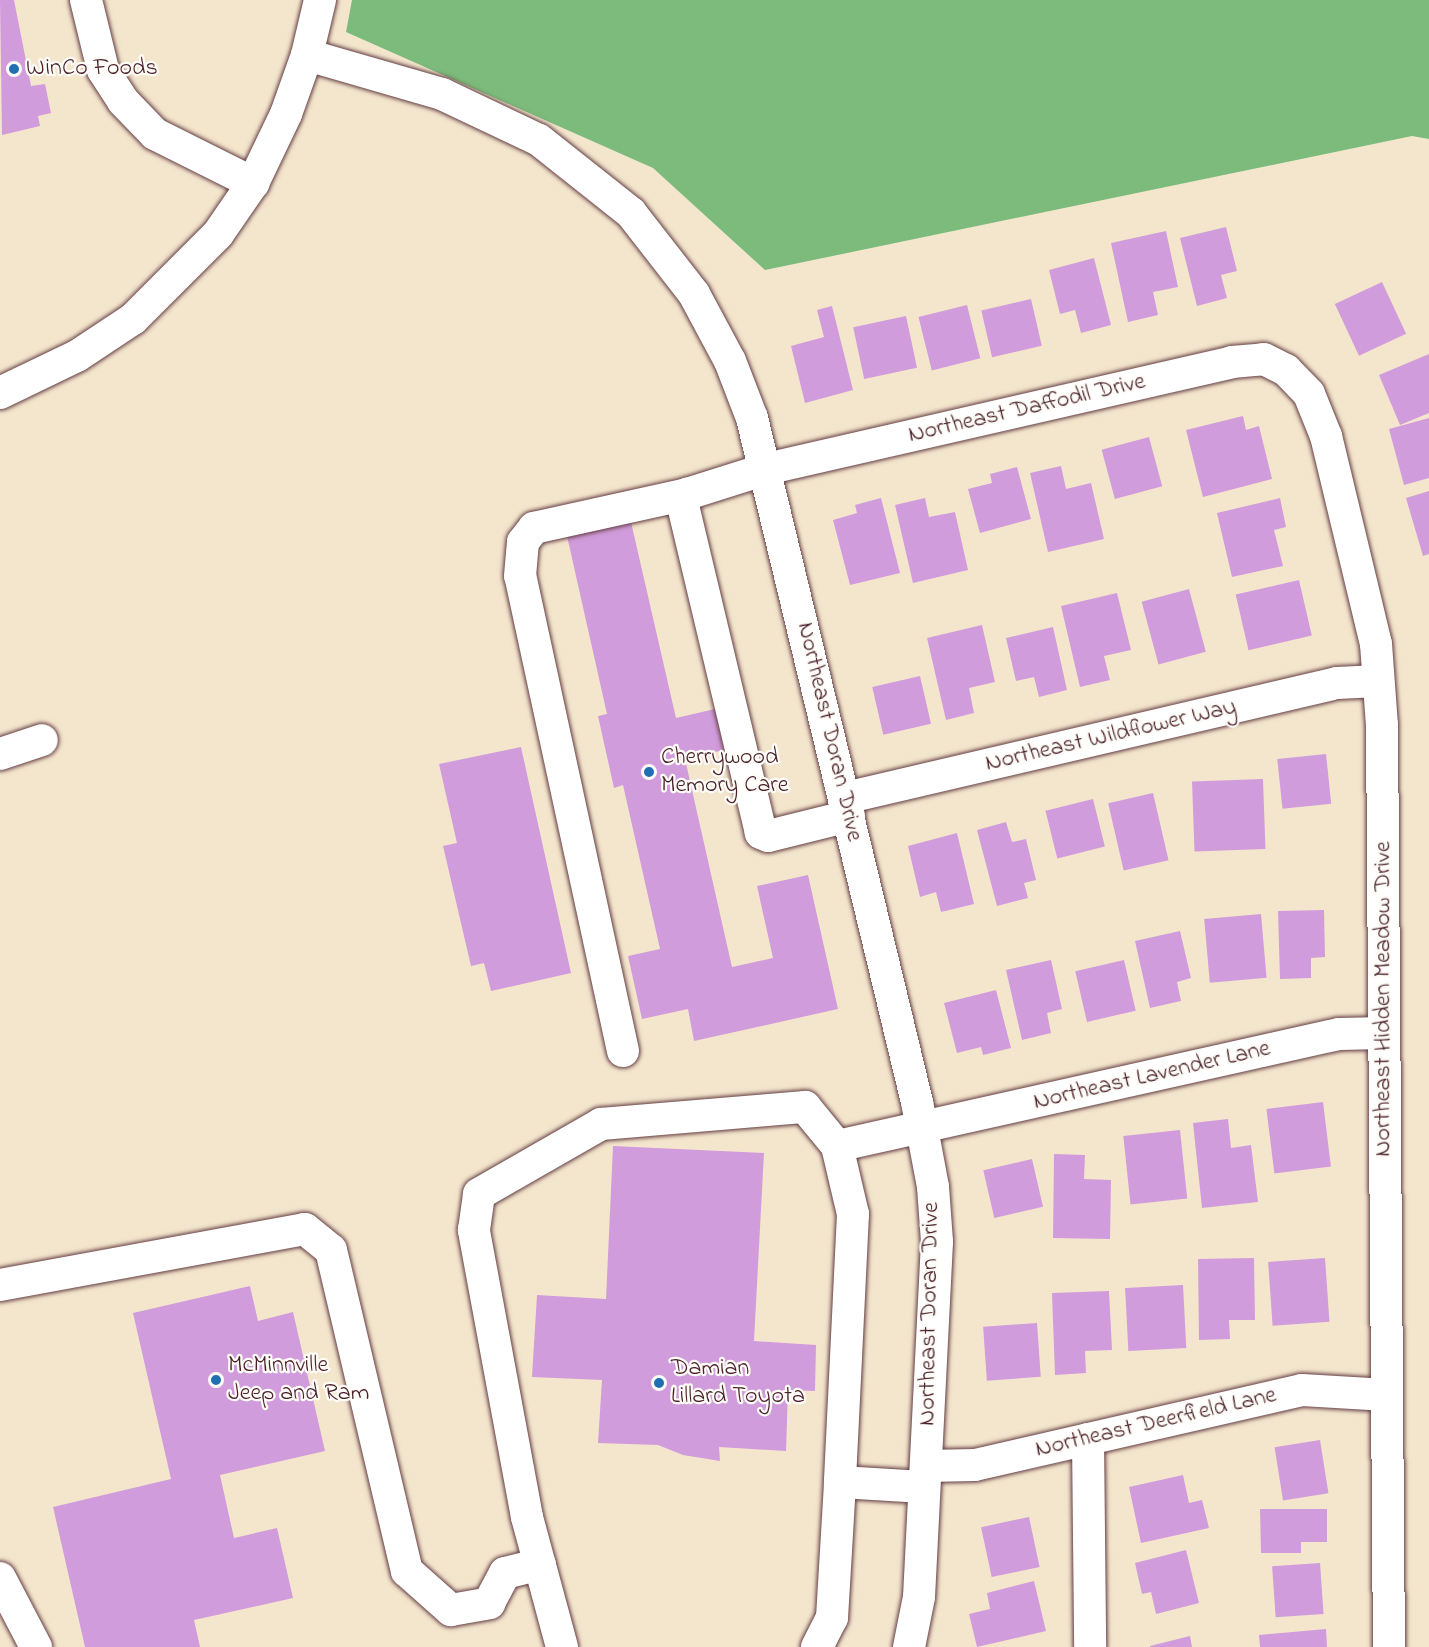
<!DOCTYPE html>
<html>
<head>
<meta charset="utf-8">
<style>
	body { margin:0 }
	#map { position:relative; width:1429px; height:1647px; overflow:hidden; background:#f4e6cd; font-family:"Indie Flower",sans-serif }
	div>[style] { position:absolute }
	.forest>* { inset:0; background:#7cbb7b }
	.building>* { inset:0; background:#d19cdb; transform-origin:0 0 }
	.roads { filter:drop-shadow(0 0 2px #643d43) drop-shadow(0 0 2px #643d43) }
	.minor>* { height:32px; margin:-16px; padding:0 16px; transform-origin:16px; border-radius:16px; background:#fff }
	.dots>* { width:16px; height:16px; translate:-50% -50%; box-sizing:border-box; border:3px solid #fdfcf7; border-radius:50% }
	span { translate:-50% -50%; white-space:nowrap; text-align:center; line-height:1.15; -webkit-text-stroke:4.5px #fdfcf7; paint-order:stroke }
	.poi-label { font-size:24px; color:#4a1f2b }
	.left { translate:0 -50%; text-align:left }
	.street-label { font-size:24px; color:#4a1f2b }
</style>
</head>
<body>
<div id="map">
	<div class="forest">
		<div style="clip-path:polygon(352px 0,1429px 0,1429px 139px,1412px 136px,765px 270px,653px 168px,346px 32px)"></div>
	</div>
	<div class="building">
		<div style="clip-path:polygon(0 0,14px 0,31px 86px,45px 84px,51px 113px,38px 116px,40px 126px,2px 135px)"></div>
		<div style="clip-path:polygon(1226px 227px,1237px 271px,1221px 275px,1227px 298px,1197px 306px,1180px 238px)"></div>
		<div style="clip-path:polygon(1166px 231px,1178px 287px,1153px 292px,1158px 315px,1128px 322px,1111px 243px)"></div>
		<div style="clip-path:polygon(1094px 258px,1111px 325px,1081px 333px,1075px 310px,1060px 314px,1049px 270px)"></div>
		<div style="left:1382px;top:282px;width:57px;height:52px;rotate:65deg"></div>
		<div style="left:1031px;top:299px;width:48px;height:51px;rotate:77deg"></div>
		<div style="left:967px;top:305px;width:55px;height:50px;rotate:76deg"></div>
		<div style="clip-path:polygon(832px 306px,853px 390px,805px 403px,791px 346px,824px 337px,817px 310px)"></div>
		<div style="left:906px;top:316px;width:53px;height:54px;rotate:78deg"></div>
		<div style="clip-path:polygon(1429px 354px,1429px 413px,1400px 425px,1379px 375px)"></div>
		<div style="clip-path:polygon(1243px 416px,1246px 430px,1259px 426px,1272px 479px,1203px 497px,1186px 430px)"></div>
		<div style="clip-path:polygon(1429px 418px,1429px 478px,1404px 485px,1389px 429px)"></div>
		<div style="left:1149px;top:437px;width:51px;height:49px;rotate:75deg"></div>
		<div style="clip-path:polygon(1061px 466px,1066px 489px,1091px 483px,1104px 539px,1048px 552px,1030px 473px)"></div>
		<div style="clip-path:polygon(1017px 467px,1031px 519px,980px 533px,968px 489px,992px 483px,990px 474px)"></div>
		<div style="clip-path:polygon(1429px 491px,1429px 554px,1423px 556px,1406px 498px)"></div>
		<div style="clip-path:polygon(881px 498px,900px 573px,850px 585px,833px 520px,857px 513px,855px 505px)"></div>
		<div style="clip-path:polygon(925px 498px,929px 517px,955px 512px,968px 570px,913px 583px,895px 505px)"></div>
		<div style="clip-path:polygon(1280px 498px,1286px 527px,1274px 530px,1283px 566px,1232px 577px,1217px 513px)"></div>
		<div style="clip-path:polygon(631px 522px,676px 718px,715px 709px,724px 750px,685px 759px,732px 967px,773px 958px,757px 886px,808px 875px,838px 1009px,694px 1041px,688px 1009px,642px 1019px,628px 956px,660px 949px,623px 785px,614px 788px,598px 716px,607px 714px,567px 536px)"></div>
		<div style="left:1299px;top:580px;width:57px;height:65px;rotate:77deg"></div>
		<div style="left:1189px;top:589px;width:65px;height:49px;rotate:75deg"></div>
		<div style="clip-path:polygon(1117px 593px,1131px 650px,1104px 656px,1110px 680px,1080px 687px,1061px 606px)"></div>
		<div style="clip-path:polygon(982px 625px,995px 682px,969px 688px,974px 713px,946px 720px,927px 638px)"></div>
		<div style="clip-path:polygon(1053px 627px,1067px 690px,1039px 697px,1034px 677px,1016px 681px,1006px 638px)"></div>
		<div style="left:920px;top:676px;width:49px;height:49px;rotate:77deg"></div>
		<div style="clip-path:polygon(521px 747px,571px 973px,491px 991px,484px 963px,471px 966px,443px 846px,457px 843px,439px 764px)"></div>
		<div style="left:1326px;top:754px;width:50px;height:49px;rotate:84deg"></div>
		<div style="left:1263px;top:779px;width:70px;height:71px;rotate:88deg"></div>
		<div style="left:1153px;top:793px;width:69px;height:46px;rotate:77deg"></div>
		<div style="left:1093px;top:799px;width:49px;height:49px;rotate:76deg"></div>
		<div style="clip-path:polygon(1006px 822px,1012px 842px,1026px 839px,1036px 880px,1024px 883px,1028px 898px,997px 906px,977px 830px)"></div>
		<div style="clip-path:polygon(957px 833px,974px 904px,941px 912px,936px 892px,920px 897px,908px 846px)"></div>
		<div style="clip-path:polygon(1324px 910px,1325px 957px,1311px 958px,1311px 978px,1280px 979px,1278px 911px)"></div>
		<div style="left:1261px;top:914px;width:64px;height:57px;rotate:85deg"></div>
		<div style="clip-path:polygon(1180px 931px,1191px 978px,1177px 982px,1181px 1001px,1150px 1008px,1135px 941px)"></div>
		<div style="clip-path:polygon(1051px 960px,1062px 1009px,1047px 1013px,1051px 1033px,1022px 1040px,1006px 970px)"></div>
		<div style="left:1124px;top:960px;width:52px;height:50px;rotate:77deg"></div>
		<div style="clip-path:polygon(996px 990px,1011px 1048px,983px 1055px,981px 1047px,957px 1053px,944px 1003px)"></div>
		<div style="left:1323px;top:1102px;width:65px;height:57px;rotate:83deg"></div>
		<div style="clip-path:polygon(1228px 1119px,1231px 1148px,1251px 1145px,1258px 1202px,1202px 1208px,1193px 1123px)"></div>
		<div style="left:1180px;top:1130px;width:69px;height:57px;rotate:84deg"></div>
		<div style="clip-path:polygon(613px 1146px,764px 1153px,754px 1341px,816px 1345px,815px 1391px,788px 1390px,786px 1451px,719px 1447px,720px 1461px,683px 1455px,658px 1445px,598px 1443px,602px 1380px,532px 1377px,537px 1295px,606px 1299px)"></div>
		<div style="clip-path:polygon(1054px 1154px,1085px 1155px,1084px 1179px,1111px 1180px,1110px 1239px,1053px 1238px)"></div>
		<div style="left:1032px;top:1159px;width:49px;height:50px;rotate:77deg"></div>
		<div style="clip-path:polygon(1254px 1258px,1255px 1320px,1229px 1320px,1230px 1339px,1199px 1340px,1198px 1259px)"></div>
		<div style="left:1325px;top:1258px;width:64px;height:57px;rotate:86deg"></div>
		<div style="left:1183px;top:1285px;width:63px;height:58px;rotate:87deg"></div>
		<div style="clip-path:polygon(250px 1286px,258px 1321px,293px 1312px,325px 1451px,220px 1475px,234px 1538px,277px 1528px,293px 1598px,194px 1620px,200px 1647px,85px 1647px,53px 1507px,171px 1479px,133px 1313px)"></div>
		<div style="clip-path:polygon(1109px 1291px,1112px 1350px,1085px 1351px,1086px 1373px,1055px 1375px,1052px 1293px)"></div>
		<div style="left:1037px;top:1323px;width:54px;height:54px;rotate:86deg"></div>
		<div style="left:1320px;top:1440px;width:54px;height:46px;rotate:81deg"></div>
		<div style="clip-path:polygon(1183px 1475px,1189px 1503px,1202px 1500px,1209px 1528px,1141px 1543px,1129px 1487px)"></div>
		<div style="clip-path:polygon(1260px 1509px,1327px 1509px,1327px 1542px,1301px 1542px,1301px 1553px,1261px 1553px)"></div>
		<div style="left:1029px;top:1517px;width:51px;height:49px;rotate:78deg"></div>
		<div style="clip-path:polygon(1186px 1550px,1199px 1603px,1156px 1614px,1151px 1592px,1142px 1594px,1135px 1563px)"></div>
		<div style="left:1320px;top:1563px;width:51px;height:48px;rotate:86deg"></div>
		<div style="clip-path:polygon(1034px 1581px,1046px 1631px,977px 1647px,969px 1614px,990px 1609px,987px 1593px)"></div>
		<div style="clip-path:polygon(1326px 1629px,1327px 1647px,1260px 1647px,1259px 1635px)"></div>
		<div style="clip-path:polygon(1190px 1636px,1192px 1647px,1150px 1647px,1150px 1646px)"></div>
	</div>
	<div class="roads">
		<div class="minor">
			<div style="left:86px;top:0;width:72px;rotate:76.3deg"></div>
			<div style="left:103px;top:70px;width:37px;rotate:57deg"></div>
			<div style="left:123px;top:101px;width:46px;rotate:45.9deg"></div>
			<div style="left:155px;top:134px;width:110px;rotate:26.6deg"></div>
			<div style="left:307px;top:55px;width:141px;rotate:16.1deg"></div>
			<div style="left:442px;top:94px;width:107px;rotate:25.4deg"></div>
			<div style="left:539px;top:140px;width:117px;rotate:38.4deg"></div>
			<div style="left:631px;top:213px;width:103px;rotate:52.1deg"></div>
			<div style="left:694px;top:294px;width:76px;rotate:61.8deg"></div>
			<div style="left:730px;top:361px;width:61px;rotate:68.9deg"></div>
			<div style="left:752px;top:418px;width:704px;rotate:76.44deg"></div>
			<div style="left:917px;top:1102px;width:86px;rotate:79.3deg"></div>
			<div style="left:933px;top:1187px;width:55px;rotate:85.8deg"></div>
			<div style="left:937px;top:1242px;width:355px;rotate:92.9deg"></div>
			<div style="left:919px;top:1597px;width:51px;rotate:101.3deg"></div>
			<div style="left:0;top:393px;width:85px;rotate:-25.7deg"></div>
			<div style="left:77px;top:356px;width:67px;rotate:-33.5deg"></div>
			<div style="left:133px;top:319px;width:120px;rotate:-45deg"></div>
			<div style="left:218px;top:234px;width:62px;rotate:-55.5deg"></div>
			<div style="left:253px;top:183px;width:76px;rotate:-64.4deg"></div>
			<div style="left:286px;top:114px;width:63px;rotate:-70.4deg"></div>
			<div style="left:307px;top:55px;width:57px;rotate:-76.7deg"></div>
			<div style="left:0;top:754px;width:44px;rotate:-18.4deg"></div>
			<div style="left:845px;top:798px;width:505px;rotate:-13.16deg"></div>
			<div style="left:1337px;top:683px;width:41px;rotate:-2.8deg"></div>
			<div style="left:849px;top:816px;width:83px;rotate:166.1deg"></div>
			<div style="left:768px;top:836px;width:8px;rotate:-157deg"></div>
			<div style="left:761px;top:833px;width:336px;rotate:-103.4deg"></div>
			<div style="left:683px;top:506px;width:13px;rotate:-72deg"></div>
			<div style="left:687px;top:494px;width:83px;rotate:-17.6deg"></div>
			<div style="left:766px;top:469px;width:478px;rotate:-12.9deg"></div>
			<div style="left:1232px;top:362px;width:32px;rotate:-5deg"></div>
			<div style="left:1264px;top:359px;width:25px;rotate:27deg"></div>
			<div style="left:1286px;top:370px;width:33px;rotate:46deg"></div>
			<div style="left:1309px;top:394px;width:45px;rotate:68deg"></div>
			<div style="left:1326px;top:436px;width:214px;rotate:76.5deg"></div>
			<div style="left:1376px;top:644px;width:81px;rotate:85.8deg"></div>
			<div style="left:1382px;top:725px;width:922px;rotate:89.57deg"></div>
			<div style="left:623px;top:1051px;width:486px;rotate:-102.2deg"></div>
			<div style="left:520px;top:576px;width:34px;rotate:-85deg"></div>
			<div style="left:523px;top:542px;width:18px;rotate:-52deg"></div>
			<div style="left:534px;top:528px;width:157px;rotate:-12.5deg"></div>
			<div style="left:837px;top:1146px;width:70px;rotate:76.8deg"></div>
			<div style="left:853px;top:1214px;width:268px;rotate:92.8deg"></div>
			<div style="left:0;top:1285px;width:310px;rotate:-10.4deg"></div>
			<div style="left:305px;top:1229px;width:33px;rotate:39deg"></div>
			<div style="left:331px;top:1250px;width:330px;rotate:76.7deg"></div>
			<div style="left:407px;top:1571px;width:59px;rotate:41.6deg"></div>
			<div style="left:451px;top:1610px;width:39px;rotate:-10deg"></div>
			<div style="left:489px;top:1603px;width:34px;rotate:-62deg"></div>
			<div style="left:505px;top:1573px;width:36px;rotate:-14deg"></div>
			<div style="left:1088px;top:1439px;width:208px;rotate:89.4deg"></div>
			<div style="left:926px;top:1466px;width:49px;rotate:-1.2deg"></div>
			<div style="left:975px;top:1465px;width:335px;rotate:-12.9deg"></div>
			<div style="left:1302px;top:1390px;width:85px;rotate:3.4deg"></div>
			<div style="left:0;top:1578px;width:78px;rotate:62.4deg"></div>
			<div style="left:562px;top:1647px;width:135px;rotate:-105.1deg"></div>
			<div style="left:527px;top:1517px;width:292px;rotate:-100.5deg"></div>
			<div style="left:474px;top:1230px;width:36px;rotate:-82deg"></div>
			<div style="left:479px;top:1194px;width:141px;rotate:-29.8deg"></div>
			<div style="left:601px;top:1124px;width:205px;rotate:-4.8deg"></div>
			<div style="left:805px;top:1107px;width:50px;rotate:50.6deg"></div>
			<div style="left:837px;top:1146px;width:514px;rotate:-12.58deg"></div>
			<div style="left:1339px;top:1034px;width:45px;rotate:-1.3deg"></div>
			<div style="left:817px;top:1647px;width:33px;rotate:-63deg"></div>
			<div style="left:832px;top:1618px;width:136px;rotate:-86.6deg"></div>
			<div style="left:840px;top:1482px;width:84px;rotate:3.4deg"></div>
		</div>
	</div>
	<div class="dots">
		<div style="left:14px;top:69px;background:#1f6fb2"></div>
		<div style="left:649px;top:772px;background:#1f6fb2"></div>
		<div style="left:216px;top:1380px;background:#1f6fb2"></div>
		<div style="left:659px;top:1383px;background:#1f6fb2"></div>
	</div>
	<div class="poi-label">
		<span class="left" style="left:26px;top:69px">WinCo Foods</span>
		<span class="left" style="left:661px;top:772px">Cherrywood<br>Memory Care</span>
		<span class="left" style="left:228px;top:1380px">McMinnville<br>Jeep and Ram</span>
		<span class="left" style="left:671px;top:1383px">Damian<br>Lillard Toyota</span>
	</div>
	<div class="street-label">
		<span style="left:1027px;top:409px;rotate:-13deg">Northeast Daffodil Drive</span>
		<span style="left:829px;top:732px;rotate:77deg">Northeast Doran Drive</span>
		<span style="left:1111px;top:736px;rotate:-13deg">Northeast Wildflower Way</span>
		<span style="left:1384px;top:999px;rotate:-90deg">Northeast Hidden Meadow Drive</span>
		<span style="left:1152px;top:1076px;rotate:-13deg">Northeast Lavender Lane</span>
		<span style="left:930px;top:1314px;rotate:-89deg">Northeast Doran Drive</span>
		<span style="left:1156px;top:1423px;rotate:-13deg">Northeast Deerfield Lane</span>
	</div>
</div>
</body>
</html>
